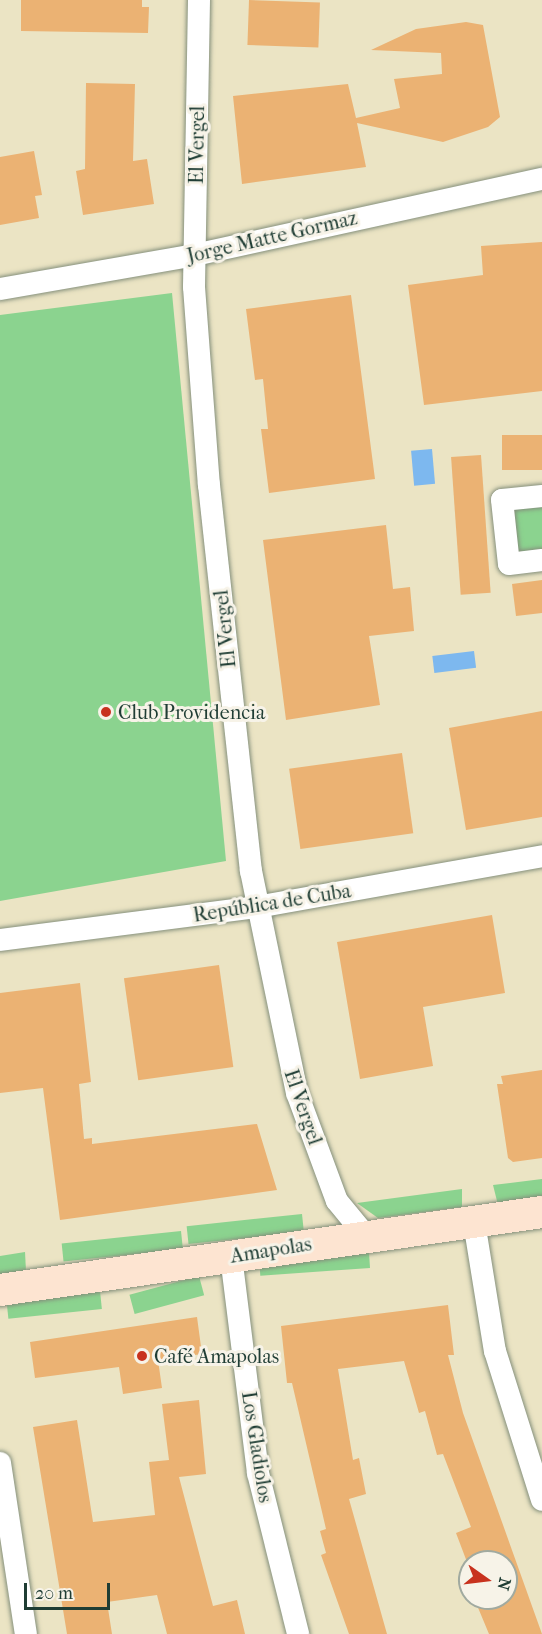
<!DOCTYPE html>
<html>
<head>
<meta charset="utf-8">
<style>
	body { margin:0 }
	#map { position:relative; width:542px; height:1634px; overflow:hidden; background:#ebe4c4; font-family:"IM FELL French Canon",serif }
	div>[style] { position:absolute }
	.green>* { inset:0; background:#8bd38f; transform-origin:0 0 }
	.water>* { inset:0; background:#7db8ef; transform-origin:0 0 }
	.building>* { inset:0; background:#ebb273; transform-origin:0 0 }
	.roads { filter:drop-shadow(0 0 2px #85907c) drop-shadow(0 0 2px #85907c) }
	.street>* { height:22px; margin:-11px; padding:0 11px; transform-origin:11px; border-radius:11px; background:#fff }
	.secondary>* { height:32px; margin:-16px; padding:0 16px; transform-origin:16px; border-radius:16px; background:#fde4d1 }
	.dots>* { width:16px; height:16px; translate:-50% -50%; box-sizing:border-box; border:3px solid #f7f3e8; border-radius:50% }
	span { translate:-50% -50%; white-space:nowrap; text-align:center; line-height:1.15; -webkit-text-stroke:6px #f7f3e8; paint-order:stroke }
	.street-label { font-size:20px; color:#1f3d34 }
	.poi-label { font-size:20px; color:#1f3d34 }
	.left { translate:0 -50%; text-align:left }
	.north { position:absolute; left:458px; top:1550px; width:60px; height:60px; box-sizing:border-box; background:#f7f3e8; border:2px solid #a1aaa0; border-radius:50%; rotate:104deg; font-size:16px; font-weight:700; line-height:24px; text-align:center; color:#1f3d34 }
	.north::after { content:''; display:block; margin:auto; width:21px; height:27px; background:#c8321e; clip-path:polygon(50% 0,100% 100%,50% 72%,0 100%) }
	.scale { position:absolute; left:24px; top:1583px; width:86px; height:27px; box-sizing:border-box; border:3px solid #1f3d34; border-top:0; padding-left:8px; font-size:18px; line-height:21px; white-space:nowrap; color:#1f3d34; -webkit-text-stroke:4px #f7f3e8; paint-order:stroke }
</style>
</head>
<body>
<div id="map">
	<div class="green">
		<div style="clip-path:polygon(172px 293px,226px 861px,0 901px,0 315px)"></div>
		<div style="clip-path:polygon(542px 505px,542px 550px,518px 552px,514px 507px)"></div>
		<div style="clip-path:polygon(542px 1179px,542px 1198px,498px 1205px,493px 1185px)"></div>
		<div style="clip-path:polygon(462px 1189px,462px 1207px,378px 1218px,357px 1203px)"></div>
		<div style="left:302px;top:1214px;width:18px;height:116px;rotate:84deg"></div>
		<div style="left:181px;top:1231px;width:18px;height:120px;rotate:84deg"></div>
		<div style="clip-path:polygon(25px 1252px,26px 1271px,0 1274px,0 1256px)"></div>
		<div style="left:369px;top:1253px;width:15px;height:110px;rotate:86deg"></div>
		<div style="left:199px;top:1276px;width:20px;height:72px;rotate:75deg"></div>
		<div style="left:100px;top:1291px;width:18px;height:94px;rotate:84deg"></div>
	</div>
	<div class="water">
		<div style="left:432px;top:449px;width:35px;height:21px;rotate:85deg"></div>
		<div style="left:474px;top:651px;width:17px;height:42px;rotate:83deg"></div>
	</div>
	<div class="building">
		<div style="clip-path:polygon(21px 0,142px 0,142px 7px,149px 7px,148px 33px,21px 31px)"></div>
		<div style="left:249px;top:0;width:71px;height:45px;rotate:2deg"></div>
		<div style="clip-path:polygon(466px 22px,483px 25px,500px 117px,488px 127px,443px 142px,357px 123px,366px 167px,242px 184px,233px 96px,348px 84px,356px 118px,400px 108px,394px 79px,442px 74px,441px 53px,371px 50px,416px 29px)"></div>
		<div style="clip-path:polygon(86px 83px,135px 84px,133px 161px,147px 159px,154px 204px,83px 215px,76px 171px,85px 169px)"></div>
		<div style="clip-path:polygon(34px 151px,42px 195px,35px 196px,39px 218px,0 225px,0 157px)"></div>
		<div style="clip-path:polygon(542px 242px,542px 391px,424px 405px,408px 285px,483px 275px,481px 246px)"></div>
		<div style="clip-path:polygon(351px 295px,375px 479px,269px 493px,261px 429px,268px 429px,263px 379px,255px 380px,246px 309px)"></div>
		<div style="left:542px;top:435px;width:35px;height:40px;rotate:90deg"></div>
		<div style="left:481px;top:455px;width:138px;height:30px;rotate:86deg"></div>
		<div style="clip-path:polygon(386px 525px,393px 589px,410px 587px,414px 631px,369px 636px,380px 705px,286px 720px,263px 540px)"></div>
		<div style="clip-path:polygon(542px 580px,542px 613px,516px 616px,512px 584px)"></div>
		<div style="clip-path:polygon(542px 711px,542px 817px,466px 830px,449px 728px)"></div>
		<div style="left:402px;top:753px;width:81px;height:114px;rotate:82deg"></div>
		<div style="clip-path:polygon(492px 915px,505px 993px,423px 1007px,433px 1066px,360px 1079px,337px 942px)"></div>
		<div style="left:219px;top:965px;width:103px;height:96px;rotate:82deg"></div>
		<div style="clip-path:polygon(80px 983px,91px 1082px,79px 1084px,84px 1139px,92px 1138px,92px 1144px,257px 1124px,277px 1190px,60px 1220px,43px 1088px,0 1093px,0 993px)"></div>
		<div style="clip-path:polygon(542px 1070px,542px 1158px,513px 1162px,508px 1158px,497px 1084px,503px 1084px,501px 1076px)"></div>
		<div style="clip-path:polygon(448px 1305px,454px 1355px,448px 1355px,463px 1413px,542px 1634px,489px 1634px,474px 1598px,506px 1598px,506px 1562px,470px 1562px,470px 1570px,456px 1533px,471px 1527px,443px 1454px,437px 1455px,425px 1411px,419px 1413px,404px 1361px,338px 1369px,353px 1460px,359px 1458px,366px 1494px,349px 1499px,387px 1634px,349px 1634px,321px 1555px,326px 1553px,320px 1531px,326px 1529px,292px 1383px,287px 1383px,281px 1326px)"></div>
		<div style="clip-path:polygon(197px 1317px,202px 1354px,158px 1360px,162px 1388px,123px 1394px,119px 1367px,35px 1378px,30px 1342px)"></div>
		<div style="clip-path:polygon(199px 1400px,206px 1474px,179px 1477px,213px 1606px,237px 1600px,245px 1634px,167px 1634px,157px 1595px,107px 1602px,112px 1634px,67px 1634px,33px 1427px,77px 1420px,93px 1522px,155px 1515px,149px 1462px,169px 1460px,162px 1404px)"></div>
	</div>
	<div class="roads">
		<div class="street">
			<div style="left:199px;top:0;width:287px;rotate:91deg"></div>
			<div style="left:194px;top:287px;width:199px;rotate:85.7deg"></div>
			<div style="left:209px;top:485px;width:388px;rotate:83.8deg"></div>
			<div style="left:251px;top:871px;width:227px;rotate:78.3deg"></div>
			<div style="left:297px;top:1093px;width:115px;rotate:69.7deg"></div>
			<div style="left:337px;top:1201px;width:45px;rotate:50.4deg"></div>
			<div style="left:0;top:289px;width:198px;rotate:-9.9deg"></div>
			<div style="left:195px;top:255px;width:355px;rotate:-12.4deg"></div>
			<div style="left:542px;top:496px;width:40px;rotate:174.3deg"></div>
			<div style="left:502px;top:500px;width:64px;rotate:83.8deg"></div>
			<div style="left:509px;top:564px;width:33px;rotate:-7deg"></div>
			<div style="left:0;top:940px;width:259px;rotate:-7.3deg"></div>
			<div style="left:257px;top:907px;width:290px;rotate:-10.1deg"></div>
			<div style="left:474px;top:1222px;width:131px;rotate:80.8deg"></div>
			<div style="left:495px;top:1351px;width:156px;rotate:72.5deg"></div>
			<div style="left:231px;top:1256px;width:219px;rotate:82.9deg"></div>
			<div style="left:258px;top:1473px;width:166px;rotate:76deg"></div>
			<div style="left:0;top:1463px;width:173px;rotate:81.4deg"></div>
		</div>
		<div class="secondary">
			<div style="left:0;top:1290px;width:548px;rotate:-8.19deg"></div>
		</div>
	</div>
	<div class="dots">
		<div style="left:106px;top:712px;background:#c8321e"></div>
		<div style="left:142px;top:1356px;background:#c8321e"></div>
	</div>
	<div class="street-label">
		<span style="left:197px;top:145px;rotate:-89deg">El Vergel</span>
		<span style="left:272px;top:237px;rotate:-13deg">Jorge Matte Gormaz</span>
		<span style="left:225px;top:629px;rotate:-96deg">El Vergel</span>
		<span style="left:272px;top:903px;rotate:-9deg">República de Cuba</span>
		<span style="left:303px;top:1107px;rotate:71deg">El Vergel</span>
		<span style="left:271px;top:1250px;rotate:-9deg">Amapolas</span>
		<span style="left:257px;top:1447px;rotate:81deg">Los Gladiolos</span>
	</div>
	<div class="poi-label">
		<span class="left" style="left:118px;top:712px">Club Providencia</span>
		<span class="left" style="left:154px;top:1356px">Café Amapolas</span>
	</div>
	<div class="north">N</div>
	<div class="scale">20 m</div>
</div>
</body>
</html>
